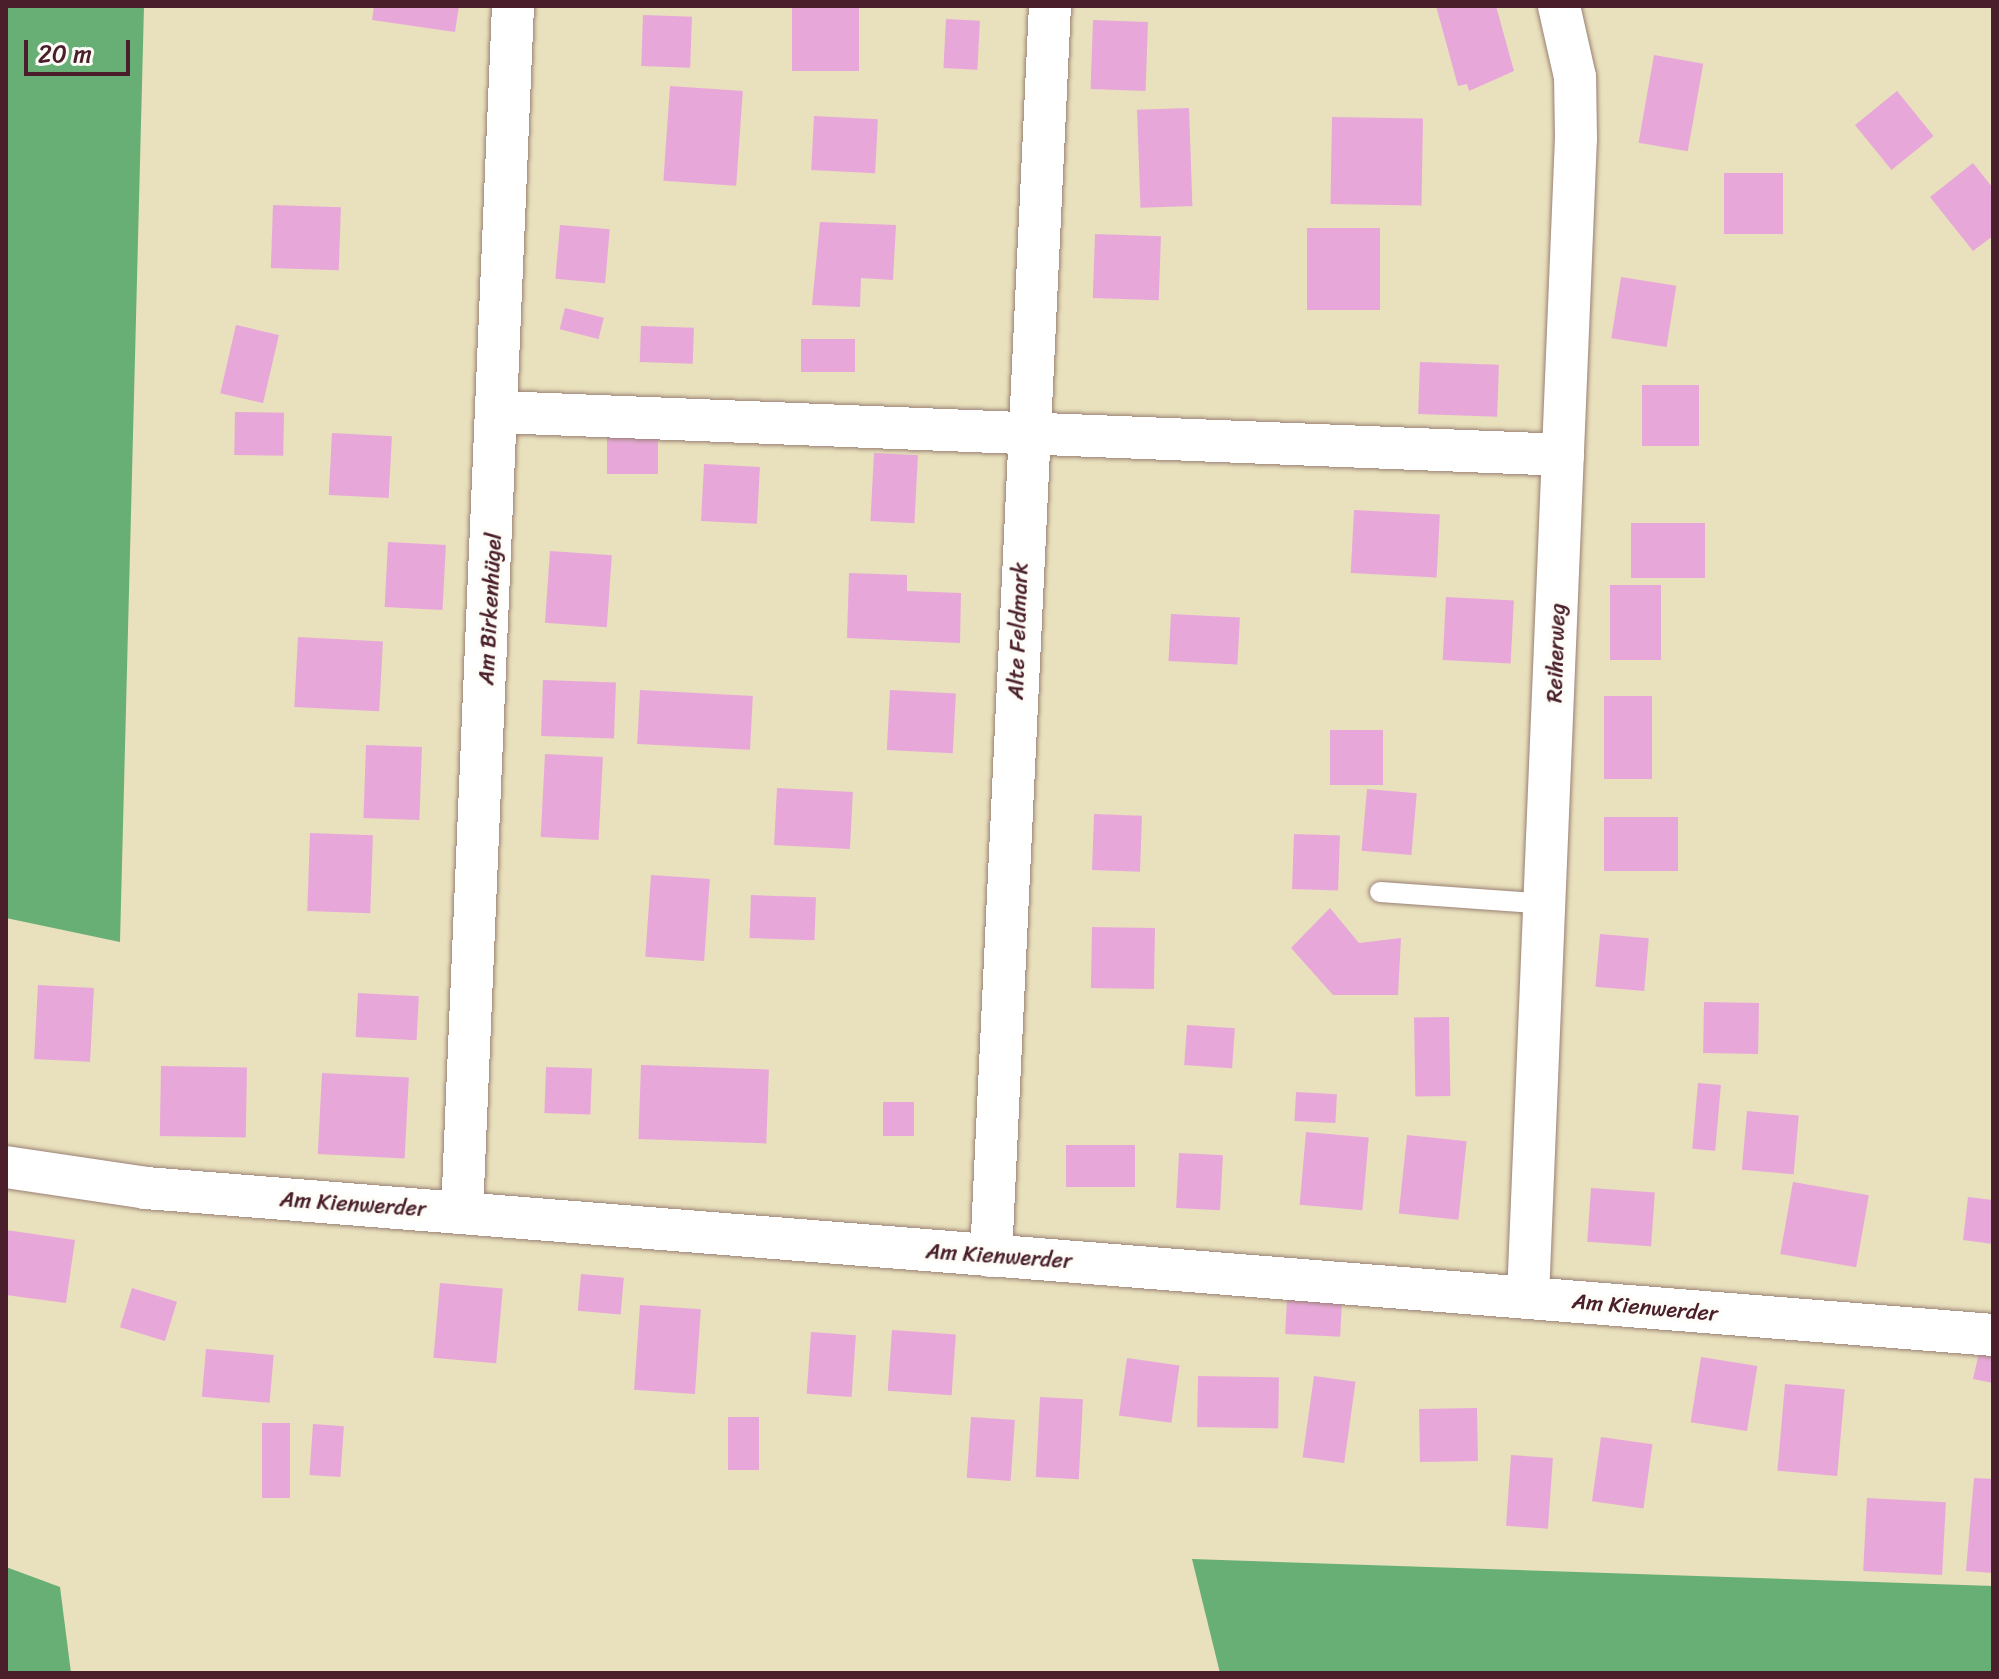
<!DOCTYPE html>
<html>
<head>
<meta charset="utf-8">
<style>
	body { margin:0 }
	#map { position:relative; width:1999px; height:1679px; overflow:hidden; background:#e9e0bd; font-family:Sriracha,sans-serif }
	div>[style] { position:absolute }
	.forest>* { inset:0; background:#68af75 }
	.building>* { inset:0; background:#e7a8d9; transform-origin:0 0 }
	.roads { filter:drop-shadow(0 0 2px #9a8074) drop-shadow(0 0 2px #9a8074) }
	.service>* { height:20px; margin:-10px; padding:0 10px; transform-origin:10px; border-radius:10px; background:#fff }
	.minor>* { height:42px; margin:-21px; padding:0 21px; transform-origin:21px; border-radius:21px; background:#fff }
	span { translate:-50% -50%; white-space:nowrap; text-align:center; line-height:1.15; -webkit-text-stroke:7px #fdfcf7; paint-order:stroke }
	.street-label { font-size:22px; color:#4a1f2b }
	.frame { position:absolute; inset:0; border:8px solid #4a1f2b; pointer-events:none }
	.scale { position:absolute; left:24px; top:40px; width:106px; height:36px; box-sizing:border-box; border:4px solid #4a1f2b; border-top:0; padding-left:10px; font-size:24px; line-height:28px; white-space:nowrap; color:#4a1f2b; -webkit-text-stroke:6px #fdfcf7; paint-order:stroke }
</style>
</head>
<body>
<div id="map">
	<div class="forest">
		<div style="clip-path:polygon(6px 6px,144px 6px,120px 942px,6px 918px)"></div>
		<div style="clip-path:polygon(1192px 1559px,1993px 1586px,1993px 1673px,1220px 1673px)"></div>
		<div style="clip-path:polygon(6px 1567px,60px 1587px,71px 1673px,6px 1673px)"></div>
	</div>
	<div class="building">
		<div style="clip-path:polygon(374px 6px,459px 6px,455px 32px,372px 20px)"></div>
		<div style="left:792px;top:6px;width:67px;height:65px"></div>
		<div style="clip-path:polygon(1436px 6px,1496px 6px,1514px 71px,1469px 91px,1467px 84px,1458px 86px)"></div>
		<div style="left:643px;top:15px;width:49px;height:51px;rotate:2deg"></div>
		<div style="left:946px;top:19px;width:34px;height:49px;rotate:3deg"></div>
		<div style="left:1093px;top:20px;width:55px;height:69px;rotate:2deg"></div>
		<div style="left:1654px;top:55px;width:50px;height:89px;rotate:10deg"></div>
		<div style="left:670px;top:86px;width:73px;height:95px;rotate:4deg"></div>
		<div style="left:1897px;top:91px;width:58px;height:54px;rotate:51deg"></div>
		<div style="left:1189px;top:108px;width:98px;height:52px;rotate:88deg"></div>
		<div style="left:814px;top:116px;width:64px;height:54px;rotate:3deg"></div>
		<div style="left:1332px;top:117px;width:91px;height:87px;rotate:1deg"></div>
		<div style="clip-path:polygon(1973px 163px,1993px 188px,1993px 236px,1973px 251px,1930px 197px)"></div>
		<div style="left:1724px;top:173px;width:59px;height:61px"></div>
		<div style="left:273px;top:205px;width:68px;height:63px;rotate:2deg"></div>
		<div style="clip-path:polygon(820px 222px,896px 225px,893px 280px,861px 278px,860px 307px,812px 305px)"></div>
		<div style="left:560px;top:225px;width:50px;height:54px;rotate:5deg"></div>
		<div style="left:1307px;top:228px;width:73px;height:82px"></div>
		<div style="left:1095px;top:234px;width:66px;height:64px;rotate:2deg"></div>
		<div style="left:1621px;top:277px;width:56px;height:62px;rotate:9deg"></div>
		<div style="left:565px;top:308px;width:40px;height:22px;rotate:14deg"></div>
		<div style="left:236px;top:325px;width:44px;height:70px;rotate:13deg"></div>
		<div style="left:641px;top:326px;width:53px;height:36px;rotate:2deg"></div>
		<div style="left:801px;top:339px;width:54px;height:33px"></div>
		<div style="left:1420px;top:362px;width:79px;height:52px;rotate:2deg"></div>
		<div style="left:1699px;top:385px;width:61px;height:57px;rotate:90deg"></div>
		<div style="left:235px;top:412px;width:49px;height:43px;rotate:1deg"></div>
		<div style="left:332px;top:433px;width:60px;height:62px;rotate:3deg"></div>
		<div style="left:607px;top:433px;width:51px;height:41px"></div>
		<div style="left:874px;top:453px;width:44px;height:68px;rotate:3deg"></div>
		<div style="left:704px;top:464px;width:56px;height:57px;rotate:3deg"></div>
		<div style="left:1354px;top:510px;width:86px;height:63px;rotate:3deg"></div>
		<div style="left:1631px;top:523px;width:74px;height:55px"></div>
		<div style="left:388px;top:542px;width:58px;height:65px;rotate:3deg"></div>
		<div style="left:550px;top:551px;width:62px;height:72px;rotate:4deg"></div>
		<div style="clip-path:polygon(849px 573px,907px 575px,907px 591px,961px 593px,960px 643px,847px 638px)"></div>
		<div style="left:1661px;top:585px;width:75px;height:51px;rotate:90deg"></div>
		<div style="left:1446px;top:597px;width:68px;height:63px;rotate:3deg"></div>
		<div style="left:1171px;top:614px;width:69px;height:47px;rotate:3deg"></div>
		<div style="left:298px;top:637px;width:85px;height:70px;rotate:3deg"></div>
		<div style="left:543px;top:680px;width:73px;height:56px;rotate:2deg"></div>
		<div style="left:640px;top:690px;width:113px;height:54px;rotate:3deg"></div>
		<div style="left:890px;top:690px;width:66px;height:60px;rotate:3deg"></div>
		<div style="left:1604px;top:696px;width:48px;height:83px"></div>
		<div style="left:1330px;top:730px;width:53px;height:55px"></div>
		<div style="left:366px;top:745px;width:56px;height:73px;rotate:2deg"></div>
		<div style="left:545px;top:754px;width:58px;height:83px;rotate:3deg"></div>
		<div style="left:777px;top:788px;width:76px;height:57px;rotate:3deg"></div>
		<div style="left:1367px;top:789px;width:50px;height:62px;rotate:5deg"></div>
		<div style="left:1094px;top:814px;width:48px;height:56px;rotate:2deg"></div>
		<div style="left:1604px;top:817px;width:74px;height:54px"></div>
		<div style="left:310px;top:833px;width:63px;height:78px;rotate:2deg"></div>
		<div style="left:1294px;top:834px;width:46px;height:55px;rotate:2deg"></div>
		<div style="left:651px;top:875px;width:59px;height:82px;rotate:4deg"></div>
		<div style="left:751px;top:895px;width:65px;height:43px;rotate:2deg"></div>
		<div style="clip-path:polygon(1330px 908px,1359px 943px,1401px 938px,1398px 995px,1333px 995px,1291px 948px)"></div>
		<div style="left:1092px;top:927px;width:63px;height:61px;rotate:1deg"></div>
		<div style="left:1600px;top:934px;width:49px;height:53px;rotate:5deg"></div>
		<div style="left:38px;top:985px;width:56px;height:74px;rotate:3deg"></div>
		<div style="left:358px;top:993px;width:61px;height:44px;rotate:3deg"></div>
		<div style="left:1704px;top:1002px;width:55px;height:51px;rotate:1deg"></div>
		<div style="left:1449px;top:1017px;width:79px;height:35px;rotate:89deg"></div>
		<div style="left:1187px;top:1025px;width:48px;height:40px;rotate:4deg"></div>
		<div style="left:641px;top:1065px;width:128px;height:74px;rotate:2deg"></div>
		<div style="left:161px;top:1066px;width:86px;height:70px;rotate:1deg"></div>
		<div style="left:546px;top:1067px;width:46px;height:46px;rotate:2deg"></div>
		<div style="left:322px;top:1073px;width:87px;height:81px;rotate:3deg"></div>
		<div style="left:1698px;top:1083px;width:23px;height:66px;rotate:5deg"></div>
		<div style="left:1296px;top:1092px;width:41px;height:29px;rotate:3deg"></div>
		<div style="left:883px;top:1102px;width:31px;height:34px"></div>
		<div style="left:1747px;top:1111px;width:52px;height:59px;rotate:5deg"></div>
		<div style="left:1306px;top:1132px;width:63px;height:73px;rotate:5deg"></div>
		<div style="left:1407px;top:1135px;width:60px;height:79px;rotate:6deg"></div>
		<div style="left:1066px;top:1145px;width:69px;height:42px"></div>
		<div style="left:1179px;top:1153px;width:44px;height:55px;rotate:3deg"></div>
		<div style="left:1793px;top:1182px;width:77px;height:73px;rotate:10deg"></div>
		<div style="left:1591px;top:1188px;width:64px;height:54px;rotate:4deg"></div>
		<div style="clip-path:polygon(1968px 1197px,1993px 1200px,1993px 1244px,1963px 1240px)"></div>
		<div style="clip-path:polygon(6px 1230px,75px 1240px,66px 1303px,6px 1295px)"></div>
		<div style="left:581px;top:1274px;width:43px;height:37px;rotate:5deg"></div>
		<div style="left:440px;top:1283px;width:63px;height:75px;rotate:5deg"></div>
		<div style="left:132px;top:1288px;width:47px;height:41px;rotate:17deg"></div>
		<div style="left:1287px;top:1299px;width:55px;height:35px;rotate:3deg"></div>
		<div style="left:640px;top:1305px;width:61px;height:85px;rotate:4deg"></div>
		<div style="left:892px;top:1330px;width:64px;height:61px;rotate:4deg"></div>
		<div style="left:811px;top:1332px;width:45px;height:62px;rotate:4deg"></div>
		<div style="left:206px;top:1349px;width:68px;height:48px;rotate:5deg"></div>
		<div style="clip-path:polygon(1979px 1353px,1993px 1356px,1993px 1383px,1973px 1379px)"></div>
		<div style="left:1701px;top:1357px;width:57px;height:66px;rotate:9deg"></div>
		<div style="left:1127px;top:1358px;width:53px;height:58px;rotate:8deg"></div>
		<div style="left:1198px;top:1376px;width:81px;height:51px;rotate:1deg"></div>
		<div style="left:1314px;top:1376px;width:42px;height:82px;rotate:8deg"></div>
		<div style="left:1785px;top:1384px;width:60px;height:87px;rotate:5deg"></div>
		<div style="left:1040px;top:1397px;width:43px;height:80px;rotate:3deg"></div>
		<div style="left:1477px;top:1408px;width:53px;height:58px;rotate:89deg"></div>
		<div style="left:728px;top:1417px;width:31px;height:53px"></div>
		<div style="left:971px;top:1417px;width:44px;height:61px;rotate:4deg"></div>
		<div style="left:262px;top:1423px;width:28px;height:75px"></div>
		<div style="left:313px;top:1424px;width:31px;height:51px;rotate:4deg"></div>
		<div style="left:1601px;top:1437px;width:52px;height:65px;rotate:8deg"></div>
		<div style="left:1511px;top:1455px;width:42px;height:71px;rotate:4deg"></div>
		<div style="clip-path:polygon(1974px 1478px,1993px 1479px,1993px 1573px,1966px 1571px)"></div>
		<div style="left:1867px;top:1498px;width:79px;height:73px;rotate:3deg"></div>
	</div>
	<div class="roads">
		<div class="service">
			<div style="left:1380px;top:892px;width:166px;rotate:4.1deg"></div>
		</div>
		<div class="minor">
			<div style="left:499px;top:412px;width:1065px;rotate:2.31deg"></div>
			<div style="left:6px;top:1167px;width:142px;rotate:8.5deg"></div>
			<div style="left:146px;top:1188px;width:1853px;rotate:4.55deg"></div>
			<div style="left:462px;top:1213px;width:1208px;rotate:-87.58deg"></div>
			<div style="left:991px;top:1256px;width:1251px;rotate:-87.3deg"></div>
			<div style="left:1528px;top:1297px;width:1160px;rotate:-87.63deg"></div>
			<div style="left:1576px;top:138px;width:61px;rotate:-90.9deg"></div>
			<div style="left:1575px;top:77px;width:73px;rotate:-102.7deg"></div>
		</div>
	</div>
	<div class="street-label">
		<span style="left:490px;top:609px;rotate:-87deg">Am Birkenhügel</span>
		<span style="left:1018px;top:631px;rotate:-88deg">Alte Feldmark</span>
		<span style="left:1556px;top:653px;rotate:-88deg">Reiherweg</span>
		<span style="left:353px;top:1204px;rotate:4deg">Am Kienwerder</span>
		<span style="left:999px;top:1256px;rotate:4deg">Am Kienwerder</span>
		<span style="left:1645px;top:1307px;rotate:5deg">Am Kienwerder</span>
	</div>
	<div class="frame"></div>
	<div class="scale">20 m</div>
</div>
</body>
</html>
